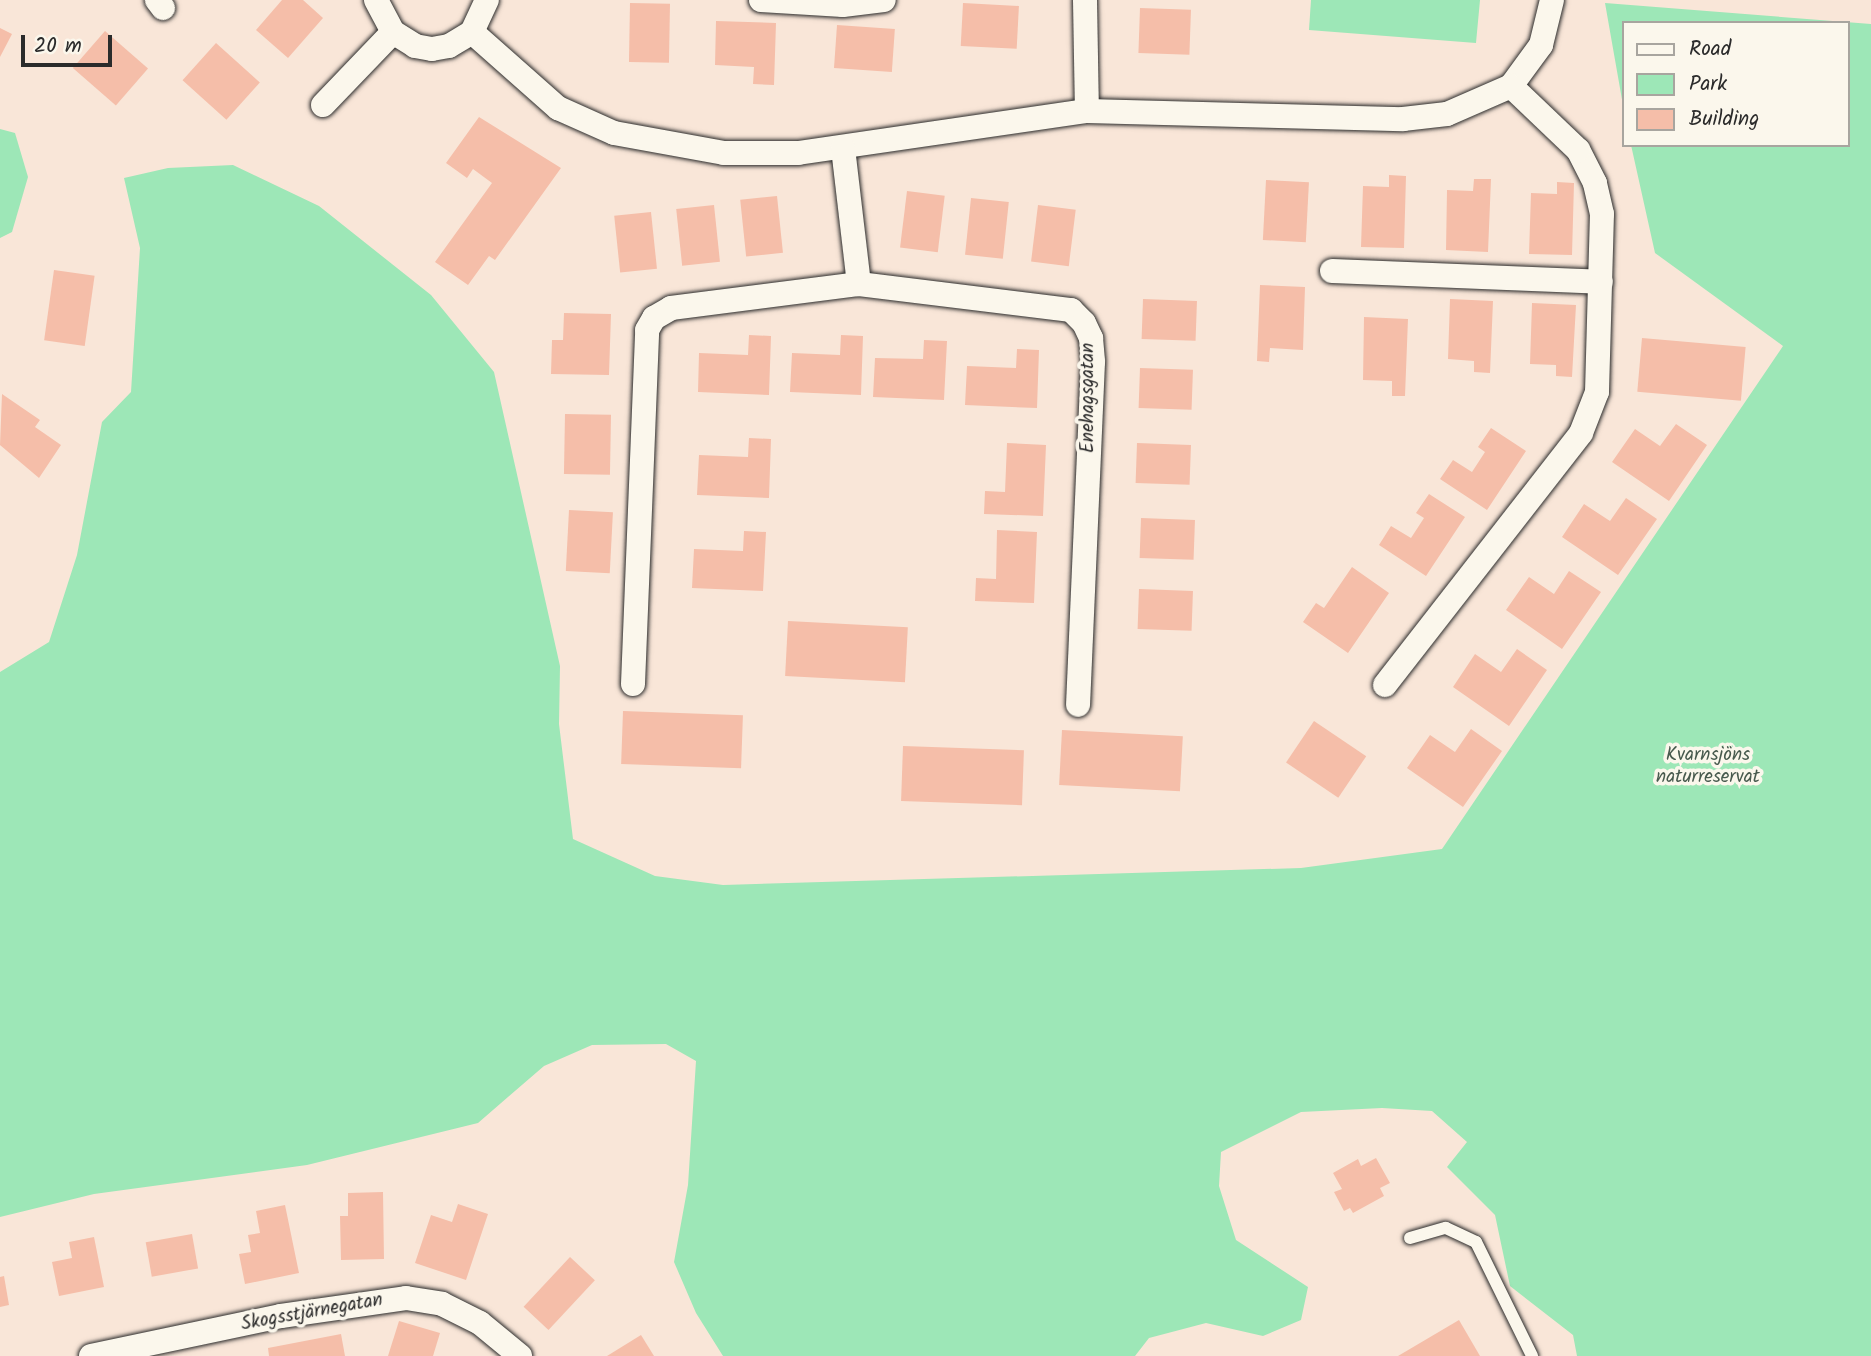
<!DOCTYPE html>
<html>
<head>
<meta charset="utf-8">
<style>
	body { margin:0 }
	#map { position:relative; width:1871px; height:1356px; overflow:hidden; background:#f9e6d8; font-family:Kalam,sans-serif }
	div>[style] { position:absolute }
	.green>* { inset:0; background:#9de7b7 }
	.building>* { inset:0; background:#f5bea9; transform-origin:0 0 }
	.roads { filter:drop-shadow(0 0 2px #2b2b2b) drop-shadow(0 0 2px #2b2b2b) }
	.lane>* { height:12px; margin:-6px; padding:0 6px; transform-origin:6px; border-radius:6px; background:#fbf7ec }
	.street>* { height:24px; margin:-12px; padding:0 12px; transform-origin:12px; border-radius:12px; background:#fbf7ec }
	span { translate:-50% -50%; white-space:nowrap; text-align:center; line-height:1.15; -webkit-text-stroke:7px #fbf7ec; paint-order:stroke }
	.street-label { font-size:19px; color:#2b2b2b }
	.park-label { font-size:19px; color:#485a4e }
	.legend { position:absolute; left:1622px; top:21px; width:228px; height:126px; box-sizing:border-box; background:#fbf7ec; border:2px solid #a8a59f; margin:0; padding:9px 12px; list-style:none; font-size:21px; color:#2b2b2b }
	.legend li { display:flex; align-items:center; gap:14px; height:35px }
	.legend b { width:35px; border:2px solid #a8a59f }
	.scale { position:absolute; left:21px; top:35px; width:91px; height:32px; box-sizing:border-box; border:4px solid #2b2b2b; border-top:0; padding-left:9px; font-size:21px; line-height:24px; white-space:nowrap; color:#2b2b2b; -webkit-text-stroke:5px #fbf7ec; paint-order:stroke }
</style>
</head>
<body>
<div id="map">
	<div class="green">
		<div style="clip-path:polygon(1311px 0,1480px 0,1476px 43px,1309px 30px)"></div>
		<div style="clip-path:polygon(1605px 3px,1871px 24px,1871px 1356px,1577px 1356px,1573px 1335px,1510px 1286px,1495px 1215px,1447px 1167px,1467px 1142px,1432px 1111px,1382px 1108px,1301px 1112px,1221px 1152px,1219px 1186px,1236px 1240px,1308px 1287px,1301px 1320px,1263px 1336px,1206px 1323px,1149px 1338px,1135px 1356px,723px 1356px,696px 1313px,674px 1262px,688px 1185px,696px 1061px,666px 1044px,592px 1045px,544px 1066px,478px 1123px,307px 1165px,94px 1194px,0 1217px,0 672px,49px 642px,77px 555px,102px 422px,131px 392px,140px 248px,124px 178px,168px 168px,233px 165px,319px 206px,431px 295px,494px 372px,560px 666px,559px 724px,573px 839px,655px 876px,723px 885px,1301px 868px,1442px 849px,1783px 346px,1655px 253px,1631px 145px,1848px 145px,1848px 23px,1624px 23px,1624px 111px)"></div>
		<div style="clip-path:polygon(0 129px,15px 133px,28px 177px,12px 232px,0 238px)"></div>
	</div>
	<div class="building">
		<div style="clip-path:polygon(282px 0,303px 0,323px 18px,288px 58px,256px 30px)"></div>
		<div style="left:630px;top:3px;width:40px;height:59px;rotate:1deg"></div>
		<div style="left:963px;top:3px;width:56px;height:43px;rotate:3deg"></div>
		<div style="left:1140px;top:8px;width:51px;height:45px;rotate:2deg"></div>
		<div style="clip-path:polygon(716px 21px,776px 23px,774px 85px,753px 84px,754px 67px,715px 65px)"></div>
		<div style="left:837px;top:25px;width:58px;height:43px;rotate:4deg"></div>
		<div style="clip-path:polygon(0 28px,12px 34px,0 57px)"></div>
		<div style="left:105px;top:31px;width:57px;height:49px;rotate:41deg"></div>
		<div style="left:216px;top:43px;width:59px;height:50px;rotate:42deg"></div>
		<div style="clip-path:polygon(479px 117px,561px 168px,495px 260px,489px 256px,468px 285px,435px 262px,492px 183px,473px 169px,467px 178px,446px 163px)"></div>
		<div style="clip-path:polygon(1389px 175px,1406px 176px,1404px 248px,1361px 247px,1363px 186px,1389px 187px)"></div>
		<div style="clip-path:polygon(1474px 179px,1491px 179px,1488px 252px,1446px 250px,1447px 190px,1473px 191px)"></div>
		<div style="left:1266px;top:180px;width:43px;height:60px;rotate:3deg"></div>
		<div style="clip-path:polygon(1557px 182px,1574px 183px,1572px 255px,1529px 254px,1531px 193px,1557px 194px)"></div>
		<div style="left:907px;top:191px;width:38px;height:57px;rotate:7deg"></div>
		<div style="left:777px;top:196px;width:57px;height:37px;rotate:84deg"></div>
		<div style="left:971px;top:198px;width:38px;height:57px;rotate:6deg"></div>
		<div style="left:714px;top:205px;width:57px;height:38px;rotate:84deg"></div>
		<div style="left:1038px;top:205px;width:38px;height:57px;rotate:7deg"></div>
		<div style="left:651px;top:212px;width:57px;height:37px;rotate:84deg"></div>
		<div style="left:54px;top:270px;width:41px;height:71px;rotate:8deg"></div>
		<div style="clip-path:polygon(1260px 285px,1305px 287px,1303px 350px,1270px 348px,1269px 362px,1257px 361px)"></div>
		<div style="left:1143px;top:299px;width:54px;height:40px;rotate:2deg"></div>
		<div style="clip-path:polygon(1450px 299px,1493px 301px,1490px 373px,1474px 372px,1474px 361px,1448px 359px)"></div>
		<div style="clip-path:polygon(1532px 303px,1576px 305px,1572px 377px,1556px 376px,1556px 365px,1530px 364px)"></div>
		<div style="clip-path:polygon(564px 313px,611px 314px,609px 375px,551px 374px,552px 340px,563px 340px)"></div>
		<div style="clip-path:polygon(1364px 317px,1408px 319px,1405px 396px,1392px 396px,1392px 381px,1363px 380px)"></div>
		<div style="clip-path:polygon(749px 335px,771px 336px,769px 395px,698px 392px,699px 353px,748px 355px)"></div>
		<div style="clip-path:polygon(841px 335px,863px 336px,861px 395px,790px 392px,792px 353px,840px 355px)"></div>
		<div style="left:1642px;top:338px;width:104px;height:54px;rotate:5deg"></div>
		<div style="clip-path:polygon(924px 340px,947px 341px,944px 400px,873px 397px,875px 358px,923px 359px)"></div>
		<div style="clip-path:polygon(1017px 349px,1039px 350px,1037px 408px,965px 405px,967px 366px,1016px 368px)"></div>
		<div style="left:1140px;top:368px;width:53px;height:40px;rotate:2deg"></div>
		<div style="clip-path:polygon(2px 394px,40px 420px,35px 427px,61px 445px,39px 478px,0 445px)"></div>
		<div style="left:565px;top:414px;width:46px;height:60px;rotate:1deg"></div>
		<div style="clip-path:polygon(1676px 424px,1707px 445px,1669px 501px,1612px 462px,1635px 429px,1660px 446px)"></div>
		<div style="clip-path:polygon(1491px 428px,1526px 451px,1487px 510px,1440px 479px,1453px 460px,1472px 472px,1485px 452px,1478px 447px)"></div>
		<div style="clip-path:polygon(749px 438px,771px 439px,769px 498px,697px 495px,699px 455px,748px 457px)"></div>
		<div style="clip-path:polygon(1007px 443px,1046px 445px,1043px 516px,984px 514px,985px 491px,1005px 492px)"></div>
		<div style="left:1137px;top:443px;width:54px;height:40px;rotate:2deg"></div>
		<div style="clip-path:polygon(1429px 494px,1465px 517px,1426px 576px,1379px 545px,1391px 526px,1411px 538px,1424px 518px,1416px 513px)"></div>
		<div style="clip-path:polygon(1626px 498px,1657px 519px,1618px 575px,1562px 537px,1584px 504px,1610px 521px)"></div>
		<div style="left:569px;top:510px;width:44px;height:61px;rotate:3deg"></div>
		<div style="left:1141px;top:518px;width:54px;height:40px;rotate:2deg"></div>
		<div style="clip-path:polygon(997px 530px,1037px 532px,1034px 603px,975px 601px,976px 578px,996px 579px)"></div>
		<div style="clip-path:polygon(744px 531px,766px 532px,763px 591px,692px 588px,694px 549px,743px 551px)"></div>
		<div style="clip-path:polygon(1352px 567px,1389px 593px,1348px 653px,1303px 622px,1316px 603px,1324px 608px)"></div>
		<div style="clip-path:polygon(1569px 571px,1601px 592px,1562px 649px,1506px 610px,1529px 577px,1554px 594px)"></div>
		<div style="left:1139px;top:589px;width:54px;height:40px;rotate:2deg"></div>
		<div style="left:788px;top:621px;width:120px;height:55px;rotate:3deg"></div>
		<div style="clip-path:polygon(1517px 649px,1547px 670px,1509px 726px,1453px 687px,1475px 654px,1501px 672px)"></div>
		<div style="left:623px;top:711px;width:120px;height:53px;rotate:2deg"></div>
		<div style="left:1314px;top:721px;width:63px;height:50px;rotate:34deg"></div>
		<div style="clip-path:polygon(1471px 729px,1502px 751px,1463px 807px,1407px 768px,1430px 735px,1455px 752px)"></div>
		<div style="left:1062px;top:730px;width:121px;height:55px;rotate:3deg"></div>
		<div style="left:903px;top:746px;width:121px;height:55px;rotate:2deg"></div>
		<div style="clip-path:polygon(1376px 1158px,1390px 1183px,1380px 1188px,1384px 1196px,1353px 1213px,1350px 1208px,1344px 1211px,1334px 1192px,1342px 1189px,1333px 1173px,1358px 1159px,1361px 1166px)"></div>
		<div style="clip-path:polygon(383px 1192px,384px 1259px,341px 1260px,340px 1216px,348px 1216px,348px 1193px)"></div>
		<div style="clip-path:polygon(458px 1204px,488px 1214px,466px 1280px,415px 1263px,431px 1215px,452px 1222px)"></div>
		<div style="clip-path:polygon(285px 1205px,299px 1273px,245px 1284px,239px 1254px,251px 1252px,248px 1235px,260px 1233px,256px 1211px)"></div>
		<div style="left:192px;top:1234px;width:35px;height:47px;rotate:80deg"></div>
		<div style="clip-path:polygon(94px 1237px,104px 1287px,59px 1296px,52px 1262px,72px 1258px,69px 1242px)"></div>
		<div style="left:570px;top:1257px;width:34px;height:68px;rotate:43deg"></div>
		<div style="clip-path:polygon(4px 1276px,9px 1305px,0 1307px,0 1277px)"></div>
		<div style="clip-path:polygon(1459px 1320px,1480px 1356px,1398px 1356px)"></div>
		<div style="clip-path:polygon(399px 1321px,440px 1333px,433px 1356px,388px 1356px)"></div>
		<div style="clip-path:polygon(341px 1334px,345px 1356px,269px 1356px,268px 1348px)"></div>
		<div style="clip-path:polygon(641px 1335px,654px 1356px,607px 1356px)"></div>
	</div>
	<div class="roads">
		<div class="lane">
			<div style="left:1410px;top:1238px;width:37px;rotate:-16deg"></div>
			<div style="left:1446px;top:1228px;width:33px;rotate:25deg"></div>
			<div style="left:1476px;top:1242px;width:127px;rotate:63.8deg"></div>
		</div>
		<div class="street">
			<div style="left:157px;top:0;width:10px;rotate:53deg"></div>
			<div style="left:376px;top:0;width:36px;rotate:62deg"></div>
			<div style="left:393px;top:32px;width:26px;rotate:32deg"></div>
			<div style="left:415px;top:46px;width:17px;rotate:10deg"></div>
			<div style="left:432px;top:49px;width:17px;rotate:-10deg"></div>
			<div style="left:449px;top:46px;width:27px;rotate:-31deg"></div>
			<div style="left:472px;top:32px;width:35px;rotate:-65deg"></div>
			<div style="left:761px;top:0;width:82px;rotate:3.5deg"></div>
			<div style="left:843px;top:5px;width:41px;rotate:-7deg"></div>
			<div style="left:1085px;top:0;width:111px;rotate:89deg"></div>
			<div style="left:472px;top:32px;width:115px;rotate:41.5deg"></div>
			<div style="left:558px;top:108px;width:61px;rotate:24.1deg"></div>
			<div style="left:614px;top:133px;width:112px;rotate:10.3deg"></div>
			<div style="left:724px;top:153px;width:74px"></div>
			<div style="left:798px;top:153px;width:292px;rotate:-8.3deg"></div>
			<div style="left:1087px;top:111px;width:316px;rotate:1.5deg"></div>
			<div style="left:1403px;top:119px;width:44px;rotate:-6.5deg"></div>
			<div style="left:1447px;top:114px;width:70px;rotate:-23.6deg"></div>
			<div style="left:1511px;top:86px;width:51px;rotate:-53.8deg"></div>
			<div style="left:1541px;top:45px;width:46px;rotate:-76.3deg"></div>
			<div style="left:323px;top:105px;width:101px;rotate:-46.2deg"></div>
			<div style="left:843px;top:148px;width:137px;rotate:83.3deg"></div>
			<div style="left:1332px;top:271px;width:269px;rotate:2.3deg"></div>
			<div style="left:633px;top:684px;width:354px;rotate:-87.7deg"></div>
			<div style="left:647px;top:330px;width:14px;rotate:-60deg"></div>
			<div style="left:654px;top:318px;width:20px;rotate:-30deg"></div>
			<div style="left:671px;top:308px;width:190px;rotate:-7.3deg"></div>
			<div style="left:859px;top:284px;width:214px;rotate:7deg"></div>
			<div style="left:1071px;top:310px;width:18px;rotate:45deg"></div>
			<div style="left:1084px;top:323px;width:17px;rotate:65deg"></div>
			<div style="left:1091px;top:338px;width:24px;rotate:85deg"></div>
			<div style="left:1093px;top:362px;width:343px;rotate:92.5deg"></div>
			<div style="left:1385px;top:685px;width:319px;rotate:-52.1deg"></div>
			<div style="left:1581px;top:433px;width:44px;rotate:-68.7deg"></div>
			<div style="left:1597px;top:392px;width:178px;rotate:-88.4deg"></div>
			<div style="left:1602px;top:214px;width:32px;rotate:-103deg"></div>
			<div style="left:1595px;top:183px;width:37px;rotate:-117deg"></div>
			<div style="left:1578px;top:150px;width:93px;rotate:-136.3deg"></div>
			<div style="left:91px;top:1356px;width:194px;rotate:-11.9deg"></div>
			<div style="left:281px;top:1316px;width:126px;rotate:-8.2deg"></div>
			<div style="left:406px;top:1298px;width:36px;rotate:9deg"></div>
			<div style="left:442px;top:1304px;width:42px;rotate:26.6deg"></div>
			<div style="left:480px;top:1323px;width:52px;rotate:39.5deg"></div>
		</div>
	</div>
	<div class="street-label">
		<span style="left:1089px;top:398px;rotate:-90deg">Enehagsgatan</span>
		<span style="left:312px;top:1313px;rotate:-10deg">Skogsstjärnegatan</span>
	</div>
	<div class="park-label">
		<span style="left:1708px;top:767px">Kvarnsjöns<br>naturreservat</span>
	</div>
	<ul class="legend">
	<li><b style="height:9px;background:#fbf7ec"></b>Road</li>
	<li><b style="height:19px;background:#9de7b7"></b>Park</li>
	<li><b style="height:19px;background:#f5bea9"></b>Building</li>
	</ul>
	<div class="scale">20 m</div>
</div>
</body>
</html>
